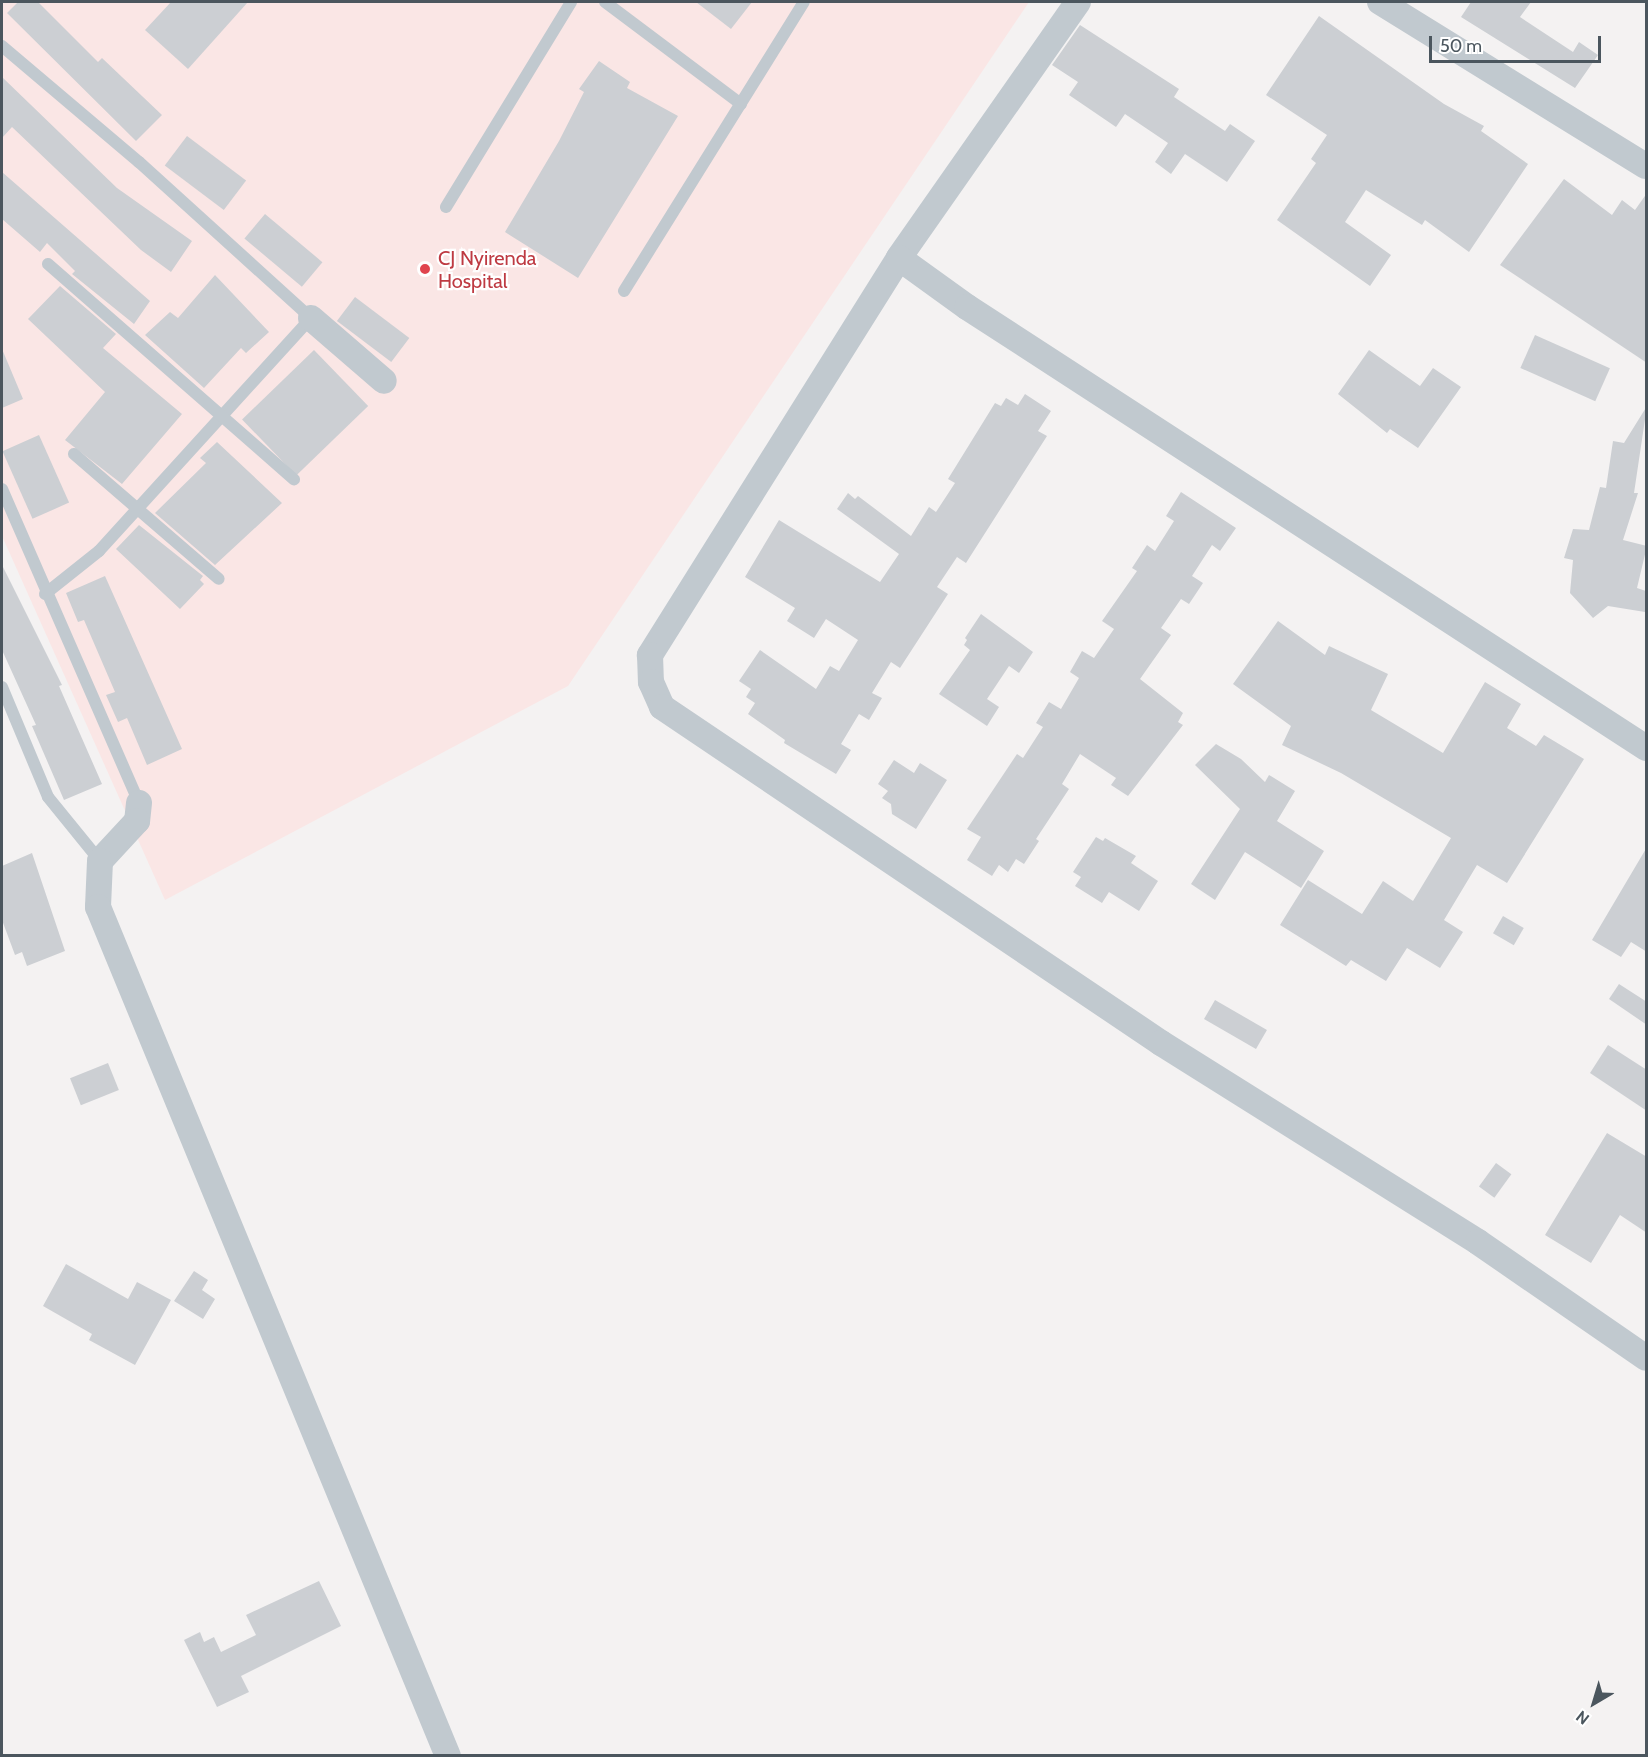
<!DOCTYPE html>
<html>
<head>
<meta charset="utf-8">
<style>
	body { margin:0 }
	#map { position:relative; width:1648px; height:1757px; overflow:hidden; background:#f4f2f2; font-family:Cabin,sans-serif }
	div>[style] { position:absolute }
	.medical>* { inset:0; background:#fae6e5 }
	.building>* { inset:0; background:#cccfd3; transform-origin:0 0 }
	.lane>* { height:12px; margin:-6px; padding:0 6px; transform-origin:6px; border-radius:6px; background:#c1c9cf }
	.street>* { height:26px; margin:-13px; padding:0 13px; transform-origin:13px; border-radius:13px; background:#c1c9cf }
	.dots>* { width:16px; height:16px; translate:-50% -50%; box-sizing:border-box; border:3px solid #fff; border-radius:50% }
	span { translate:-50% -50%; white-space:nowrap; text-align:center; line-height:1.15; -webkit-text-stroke:4.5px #fff; paint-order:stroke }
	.health-label { font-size:20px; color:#be3a42 }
	.left { translate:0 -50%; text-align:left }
	.frame { position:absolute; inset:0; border:3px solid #4b565e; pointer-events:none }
	.north { position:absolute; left:1564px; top:1673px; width:60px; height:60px; -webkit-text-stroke:4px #fff; paint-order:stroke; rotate:218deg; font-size:16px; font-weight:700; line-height:24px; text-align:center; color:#4b565e }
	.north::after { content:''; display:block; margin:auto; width:21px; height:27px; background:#4b565e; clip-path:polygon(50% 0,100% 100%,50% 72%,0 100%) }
	.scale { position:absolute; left:1429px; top:36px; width:172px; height:27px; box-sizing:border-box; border:3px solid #4b565e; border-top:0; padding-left:8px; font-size:18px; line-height:21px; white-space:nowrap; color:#4b565e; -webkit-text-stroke:4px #fff; paint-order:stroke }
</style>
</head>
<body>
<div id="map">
	<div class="medical">
		<div style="clip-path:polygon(2px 2px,1029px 2px,568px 686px,165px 900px,2px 536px)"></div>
	</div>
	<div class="building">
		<div style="clip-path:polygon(18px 2px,38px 2px,98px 62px,102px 58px,162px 115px,136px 141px,7px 13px)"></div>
		<div style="clip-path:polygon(171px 2px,248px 2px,188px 69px,145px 30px)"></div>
		<div style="clip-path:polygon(696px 2px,752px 2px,731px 29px)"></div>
		<div style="clip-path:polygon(1471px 2px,1531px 2px,1520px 17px,1573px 52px,1579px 42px,1598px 55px,1575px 88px,1461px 17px)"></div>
		<div style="clip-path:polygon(1319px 16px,1444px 104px,1484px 126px,1481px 131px,1528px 164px,1469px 252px,1425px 220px,1422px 225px,1366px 190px,1345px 222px,1391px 255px,1370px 286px,1277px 220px,1316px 163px,1311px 159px,1327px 135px,1266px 95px)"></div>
		<div style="clip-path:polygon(1080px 25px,1179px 89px,1174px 97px,1225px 131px,1230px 124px,1255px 141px,1227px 182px,1185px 154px,1171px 174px,1155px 162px,1168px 143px,1125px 114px,1116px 127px,1069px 95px,1078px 82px,1052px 65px)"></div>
		<div style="clip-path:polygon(599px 61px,630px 82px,627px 88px,678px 116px,578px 278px,505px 232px,559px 141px,584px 92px,579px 89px)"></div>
		<div style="clip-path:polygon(2px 77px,117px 188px,192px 241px,171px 272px,141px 250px,12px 127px,2px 138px)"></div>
		<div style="left:187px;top:136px;width:74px;height:37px;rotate:37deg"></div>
		<div style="clip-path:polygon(2px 172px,150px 301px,134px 324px,72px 274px,75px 271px,47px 243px,40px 252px,2px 219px)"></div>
		<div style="clip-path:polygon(1564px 179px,1612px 215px,1622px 200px,1635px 210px,1647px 193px,1647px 363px,1500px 265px)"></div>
		<div style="left:265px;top:214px;width:75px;height:32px;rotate:40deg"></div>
		<div style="clip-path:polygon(215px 275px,269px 332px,246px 353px,241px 348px,204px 388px,145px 335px,170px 312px,178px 318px)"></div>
		<div style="clip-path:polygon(60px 286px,116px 334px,103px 348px,182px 414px,122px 484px,65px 440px,105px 392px,28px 319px)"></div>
		<div style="left:355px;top:297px;width:68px;height:30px;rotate:37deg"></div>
		<div style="left:1535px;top:335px;width:82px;height:36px;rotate:24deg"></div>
		<div style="clip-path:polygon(2px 349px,23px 399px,2px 408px)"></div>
		<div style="left:314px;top:350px;width:78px;height:100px;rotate:46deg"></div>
		<div style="clip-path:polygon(1369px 350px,1420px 386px,1433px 368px,1461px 387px,1418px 448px,1390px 429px,1387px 433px,1338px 394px)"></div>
		<div style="clip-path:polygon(1025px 394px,1051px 411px,1038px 431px,1047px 436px,966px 563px,957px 557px,937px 587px,948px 594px,900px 668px,891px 662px,872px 693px,882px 698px,869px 720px,859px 714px,841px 744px,851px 750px,836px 774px,784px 743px,785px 740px,748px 714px,755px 703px,746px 697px,751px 689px,739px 681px,760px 650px,816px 689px,830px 666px,839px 671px,858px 640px,826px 619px,814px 638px,787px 621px,795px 608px,745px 577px,779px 520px,880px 582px,899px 554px,837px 509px,848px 493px,855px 499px,858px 496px,911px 536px,929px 507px,936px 512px,955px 483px,948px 479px,995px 403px,1001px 406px,1006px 398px,1018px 405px)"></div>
		<div style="clip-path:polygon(1647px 406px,1634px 493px,1638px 493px,1623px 540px,1647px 546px,1637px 588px,1646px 591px,1645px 612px,1608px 606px,1593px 618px,1570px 593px,1573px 560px,1564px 558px,1573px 529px,1589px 530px,1600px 487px,1606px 488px,1613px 441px,1624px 443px)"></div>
		<div style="left:39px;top:435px;width:74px;height:40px;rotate:66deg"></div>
		<div style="clip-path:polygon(217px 442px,282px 503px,215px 565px,155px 513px,206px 463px,200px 458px)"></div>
		<div style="clip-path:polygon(1181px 492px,1236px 528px,1220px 551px,1212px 545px,1192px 576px,1203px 583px,1189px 604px,1181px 599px,1161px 628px,1171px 635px,1140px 679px,1183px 713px,1178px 722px,1183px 725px,1128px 796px,1111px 785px,1116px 778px,1080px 754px,1062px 784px,1069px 789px,1036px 839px,1039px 841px,1024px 864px,1016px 859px,1008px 872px,999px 865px,992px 876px,967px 860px,981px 837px,967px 829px,1017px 754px,1023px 758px,1043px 727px,1036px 723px,1049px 702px,1061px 709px,1079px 678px,1070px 672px,1082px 651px,1094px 658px,1114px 629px,1102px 621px,1137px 571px,1132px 568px,1147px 545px,1155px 551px,1174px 521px,1166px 516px)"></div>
		<div style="clip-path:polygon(139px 525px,203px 576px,200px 580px,204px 584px,180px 609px,116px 549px)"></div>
		<div style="clip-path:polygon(2px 565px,62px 685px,59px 686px,102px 784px,64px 800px,32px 726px,36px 725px,2px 650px)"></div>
		<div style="clip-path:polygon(105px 576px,182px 749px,147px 765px,127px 718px,118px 722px,106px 695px,115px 692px,84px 620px,78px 622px,66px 593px)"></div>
		<div style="clip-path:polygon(981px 614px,1033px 652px,1019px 673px,1009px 666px,987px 699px,999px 707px,987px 726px,939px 694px,970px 650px,964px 645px,967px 640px,965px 638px)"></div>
		<div style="clip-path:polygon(1278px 621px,1325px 655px,1329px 646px,1388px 674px,1371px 710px,1443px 753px,1485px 682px,1521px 704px,1507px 728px,1536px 746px,1544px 735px,1584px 759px,1507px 883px,1477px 865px,1444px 920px,1463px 932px,1440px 968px,1407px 948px,1386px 981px,1351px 960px,1346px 966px,1280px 925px,1308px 880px,1362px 914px,1383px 881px,1413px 901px,1451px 838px,1341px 773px,1282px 745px,1291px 726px,1233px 684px)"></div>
		<div style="clip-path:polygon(1216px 744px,1241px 759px,1265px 782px,1269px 775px,1295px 791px,1277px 821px,1324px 851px,1301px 888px,1245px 852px,1215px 900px,1191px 884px,1240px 809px,1195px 765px)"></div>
		<div style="clip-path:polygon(894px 760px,914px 773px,920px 763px,947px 780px,916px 829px,892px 814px,891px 804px,882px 798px,888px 791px,878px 784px)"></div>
		<div style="clip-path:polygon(1096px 837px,1103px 841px,1105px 838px,1136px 856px,1131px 863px,1158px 881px,1139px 911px,1109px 892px,1102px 903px,1075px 886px,1081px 877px,1073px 872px)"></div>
		<div style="clip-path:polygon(1647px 847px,1647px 952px,1631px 942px,1621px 957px,1592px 940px)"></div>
		<div style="clip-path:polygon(32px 853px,65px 951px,27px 966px,22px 952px,15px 955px,2px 920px,2px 866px)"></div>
		<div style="left:1503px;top:916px;width:24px;height:20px;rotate:30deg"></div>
		<div style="clip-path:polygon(1619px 984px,1647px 1002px,1647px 1025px,1609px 999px)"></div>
		<div style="left:1215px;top:1000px;width:60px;height:22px;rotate:30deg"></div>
		<div style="clip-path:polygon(1608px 1045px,1647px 1070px,1647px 1111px,1590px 1073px)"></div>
		<div style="left:108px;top:1063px;width:29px;height:41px;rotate:68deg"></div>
		<div style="clip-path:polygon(1607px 1133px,1647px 1157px,1647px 1233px,1620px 1215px,1591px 1263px,1545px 1235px)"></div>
		<div style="left:1496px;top:1163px;width:19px;height:29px;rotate:36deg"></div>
		<div style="clip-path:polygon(66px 1264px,128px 1299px,137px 1282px,171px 1300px,135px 1365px,89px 1340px,92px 1334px,43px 1306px)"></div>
		<div style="clip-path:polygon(194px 1271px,208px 1280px,202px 1290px,215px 1299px,203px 1319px,174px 1301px)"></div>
		<div style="clip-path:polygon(319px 1581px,341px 1626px,241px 1676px,249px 1692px,217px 1707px,184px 1640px,200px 1632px,204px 1642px,214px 1637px,221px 1652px,256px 1635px,246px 1615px)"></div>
	</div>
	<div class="lane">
		<div style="left:605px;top:2px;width:170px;rotate:36.9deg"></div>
		<div style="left:2px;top:46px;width:180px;rotate:40.3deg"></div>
		<div style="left:139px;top:162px;width:232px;rotate:42.2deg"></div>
		<div style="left:311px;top:318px;width:315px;rotate:132.3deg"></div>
		<div style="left:99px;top:551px;width:69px;rotate:141.5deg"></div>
		<div style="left:446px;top:207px;width:240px;rotate:-58.6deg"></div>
		<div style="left:48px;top:264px;width:327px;rotate:41.2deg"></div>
		<div style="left:624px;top:291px;width:340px;rotate:-58.1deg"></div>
		<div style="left:74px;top:454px;width:191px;rotate:40.8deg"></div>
		<div style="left:2px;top:489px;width:343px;rotate:66.4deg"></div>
		<div style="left:2px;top:687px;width:119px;rotate:67.3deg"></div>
		<div style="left:48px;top:797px;width:82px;rotate:50.9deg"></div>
	</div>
	<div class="street">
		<div style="left:1078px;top:2px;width:312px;rotate:125deg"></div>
		<div style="left:899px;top:258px;width:469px;rotate:122.1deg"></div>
		<div style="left:650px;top:655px;width:27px;rotate:88deg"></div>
		<div style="left:651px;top:682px;width:27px;rotate:66deg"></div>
		<div style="left:662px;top:707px;width:602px;rotate:33.95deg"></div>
		<div style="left:1161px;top:1043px;width:374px;rotate:32.1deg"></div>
		<div style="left:1478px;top:1242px;width:204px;rotate:34.6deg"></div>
		<div style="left:1380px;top:2px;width:312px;rotate:31.7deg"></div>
		<div style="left:899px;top:258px;width:84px;rotate:35.8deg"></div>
		<div style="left:967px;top:307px;width:810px;rotate:33deg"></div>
		<div style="left:311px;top:318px;width:96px;rotate:40.8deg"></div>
		<div style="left:139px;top:803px;width:18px;rotate:96deg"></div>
		<div style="left:137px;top:821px;width:54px;rotate:132.8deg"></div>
		<div style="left:100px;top:861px;width:46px;rotate:92.5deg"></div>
		<div style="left:98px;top:907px;width:918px;rotate:67.6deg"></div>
	</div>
	<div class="dots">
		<div style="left:425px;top:269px;background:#e0444e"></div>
	</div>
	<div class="health-label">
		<span class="left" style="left:438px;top:270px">CJ Nyirenda<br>Hospital</span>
	</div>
	<div class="frame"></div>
	<div class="north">N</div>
	<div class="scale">50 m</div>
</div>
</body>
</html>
